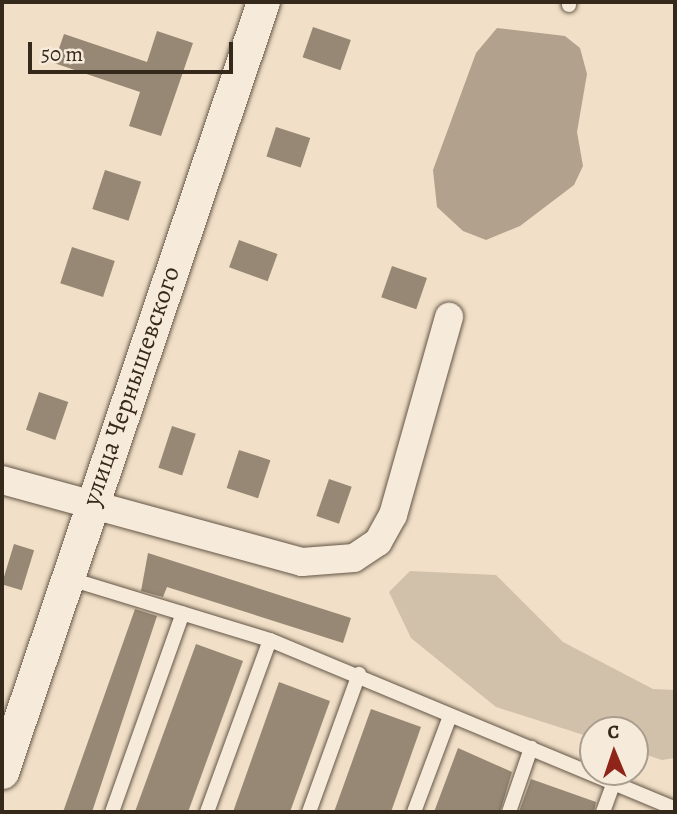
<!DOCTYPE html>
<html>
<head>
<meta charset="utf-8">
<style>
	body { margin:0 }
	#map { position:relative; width:677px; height:814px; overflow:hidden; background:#f1dfc7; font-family:Alegreya,serif }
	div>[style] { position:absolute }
	.green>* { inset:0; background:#d1c0aa }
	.water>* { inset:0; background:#b1a18d }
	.building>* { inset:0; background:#968874; transform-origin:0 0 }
	.roads { filter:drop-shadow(0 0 2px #635646) drop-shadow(0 0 2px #635646) }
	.service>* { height:14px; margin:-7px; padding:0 7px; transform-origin:7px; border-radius:7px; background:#f6eadb }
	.minor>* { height:28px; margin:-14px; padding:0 14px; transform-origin:14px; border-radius:14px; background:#f6eadb }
	.tertiary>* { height:33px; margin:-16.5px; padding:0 16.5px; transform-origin:16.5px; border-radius:16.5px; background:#f6eadb }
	span { translate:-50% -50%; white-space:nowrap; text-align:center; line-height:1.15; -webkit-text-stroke:5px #f6eadb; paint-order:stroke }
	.street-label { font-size:26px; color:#34291b }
	.frame { position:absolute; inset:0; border:4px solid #34291b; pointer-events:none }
	.north { position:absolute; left:579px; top:716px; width:70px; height:70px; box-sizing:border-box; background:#f6eadb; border:2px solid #a89d8e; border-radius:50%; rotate:358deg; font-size:19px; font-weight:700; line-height:28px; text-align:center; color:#34291b }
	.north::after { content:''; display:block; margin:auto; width:24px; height:32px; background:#8f2418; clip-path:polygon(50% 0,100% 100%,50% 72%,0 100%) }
	.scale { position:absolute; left:28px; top:42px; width:205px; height:32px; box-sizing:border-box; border:4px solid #34291b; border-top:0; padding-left:9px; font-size:21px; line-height:24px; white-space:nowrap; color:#34291b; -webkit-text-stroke:5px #f6eadb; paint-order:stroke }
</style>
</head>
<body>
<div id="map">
	<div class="green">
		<div style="clip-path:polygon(410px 571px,496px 575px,563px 642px,653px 689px,675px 690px,675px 758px,662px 760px,635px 751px,635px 730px,593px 730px,593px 738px,496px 707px,411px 638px,389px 592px)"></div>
	</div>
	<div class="water">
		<div style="clip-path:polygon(497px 28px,565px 36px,580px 48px,587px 74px,577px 132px,583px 166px,574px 185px,520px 226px,486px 240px,463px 231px,437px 207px,433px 170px,476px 53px)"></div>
	</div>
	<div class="building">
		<div style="left:313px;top:27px;width:40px;height:32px;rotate:19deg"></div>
		<div style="clip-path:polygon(157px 31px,193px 43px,161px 136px,129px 126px,140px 92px,54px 63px,64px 34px,147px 62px)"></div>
		<div style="left:276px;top:127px;width:36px;height:31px;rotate:18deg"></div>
		<div style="left:105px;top:170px;width:38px;height:41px;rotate:18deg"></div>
		<div style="left:239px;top:240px;width:41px;height:29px;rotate:20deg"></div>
		<div style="left:72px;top:247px;width:45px;height:38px;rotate:18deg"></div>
		<div style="left:392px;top:266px;width:37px;height:33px;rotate:19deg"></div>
		<div style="left:39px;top:392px;width:31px;height:40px;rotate:19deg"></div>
		<div style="left:172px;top:426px;width:25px;height:44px;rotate:18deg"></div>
		<div style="left:239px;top:450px;width:33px;height:40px;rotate:18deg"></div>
		<div style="left:329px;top:479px;width:24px;height:39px;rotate:19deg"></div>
		<div style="left:14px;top:544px;width:21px;height:42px;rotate:17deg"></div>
		<div style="clip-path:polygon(148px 553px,351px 618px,343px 643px,167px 587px,163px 597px,141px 591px)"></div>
		<div style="clip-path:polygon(135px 609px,157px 616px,92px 812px,63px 812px)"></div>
		<div style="left:196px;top:644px;width:50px;height:179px;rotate:20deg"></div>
		<div style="clip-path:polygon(279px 682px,330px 701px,290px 812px,233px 812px)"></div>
		<div style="clip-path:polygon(371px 709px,421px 727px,391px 812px,334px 812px)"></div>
		<div style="clip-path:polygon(458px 748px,512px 772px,500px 812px,434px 812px)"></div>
		<div style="clip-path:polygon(531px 779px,596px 802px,594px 812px,519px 812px)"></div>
	</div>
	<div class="roads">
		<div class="service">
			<div style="left:569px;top:5px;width:3px;rotate:-90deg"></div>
			<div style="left:67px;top:578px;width:212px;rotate:17deg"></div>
			<div style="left:270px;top:640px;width:439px;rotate:22.6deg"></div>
			<div style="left:112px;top:812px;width:211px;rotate:-70.4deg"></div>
			<div style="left:207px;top:812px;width:183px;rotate:-69.9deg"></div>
			<div style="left:309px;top:812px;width:147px;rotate:-70.1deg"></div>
			<div style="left:414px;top:812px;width:103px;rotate:-69.4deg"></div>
			<div style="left:509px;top:812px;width:68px;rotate:-71deg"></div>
			<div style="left:603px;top:812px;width:30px;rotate:-70deg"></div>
		</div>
		<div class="minor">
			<div style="left:2px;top:480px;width:311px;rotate:15.3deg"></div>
			<div style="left:302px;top:562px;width:52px;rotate:-4.4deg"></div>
			<div style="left:354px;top:558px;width:29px;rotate:-34deg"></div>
			<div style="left:378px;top:542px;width:31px;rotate:-61deg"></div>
			<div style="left:393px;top:515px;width:206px;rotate:-74.2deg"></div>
		</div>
		<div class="tertiary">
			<div style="left:2px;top:772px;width:813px;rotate:-71.28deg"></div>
		</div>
	</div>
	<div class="street-label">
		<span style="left:131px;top:386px;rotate:-71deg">улица Чернышевского</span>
	</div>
	<div class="frame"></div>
	<div class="north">С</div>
	<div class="scale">50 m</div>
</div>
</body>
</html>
